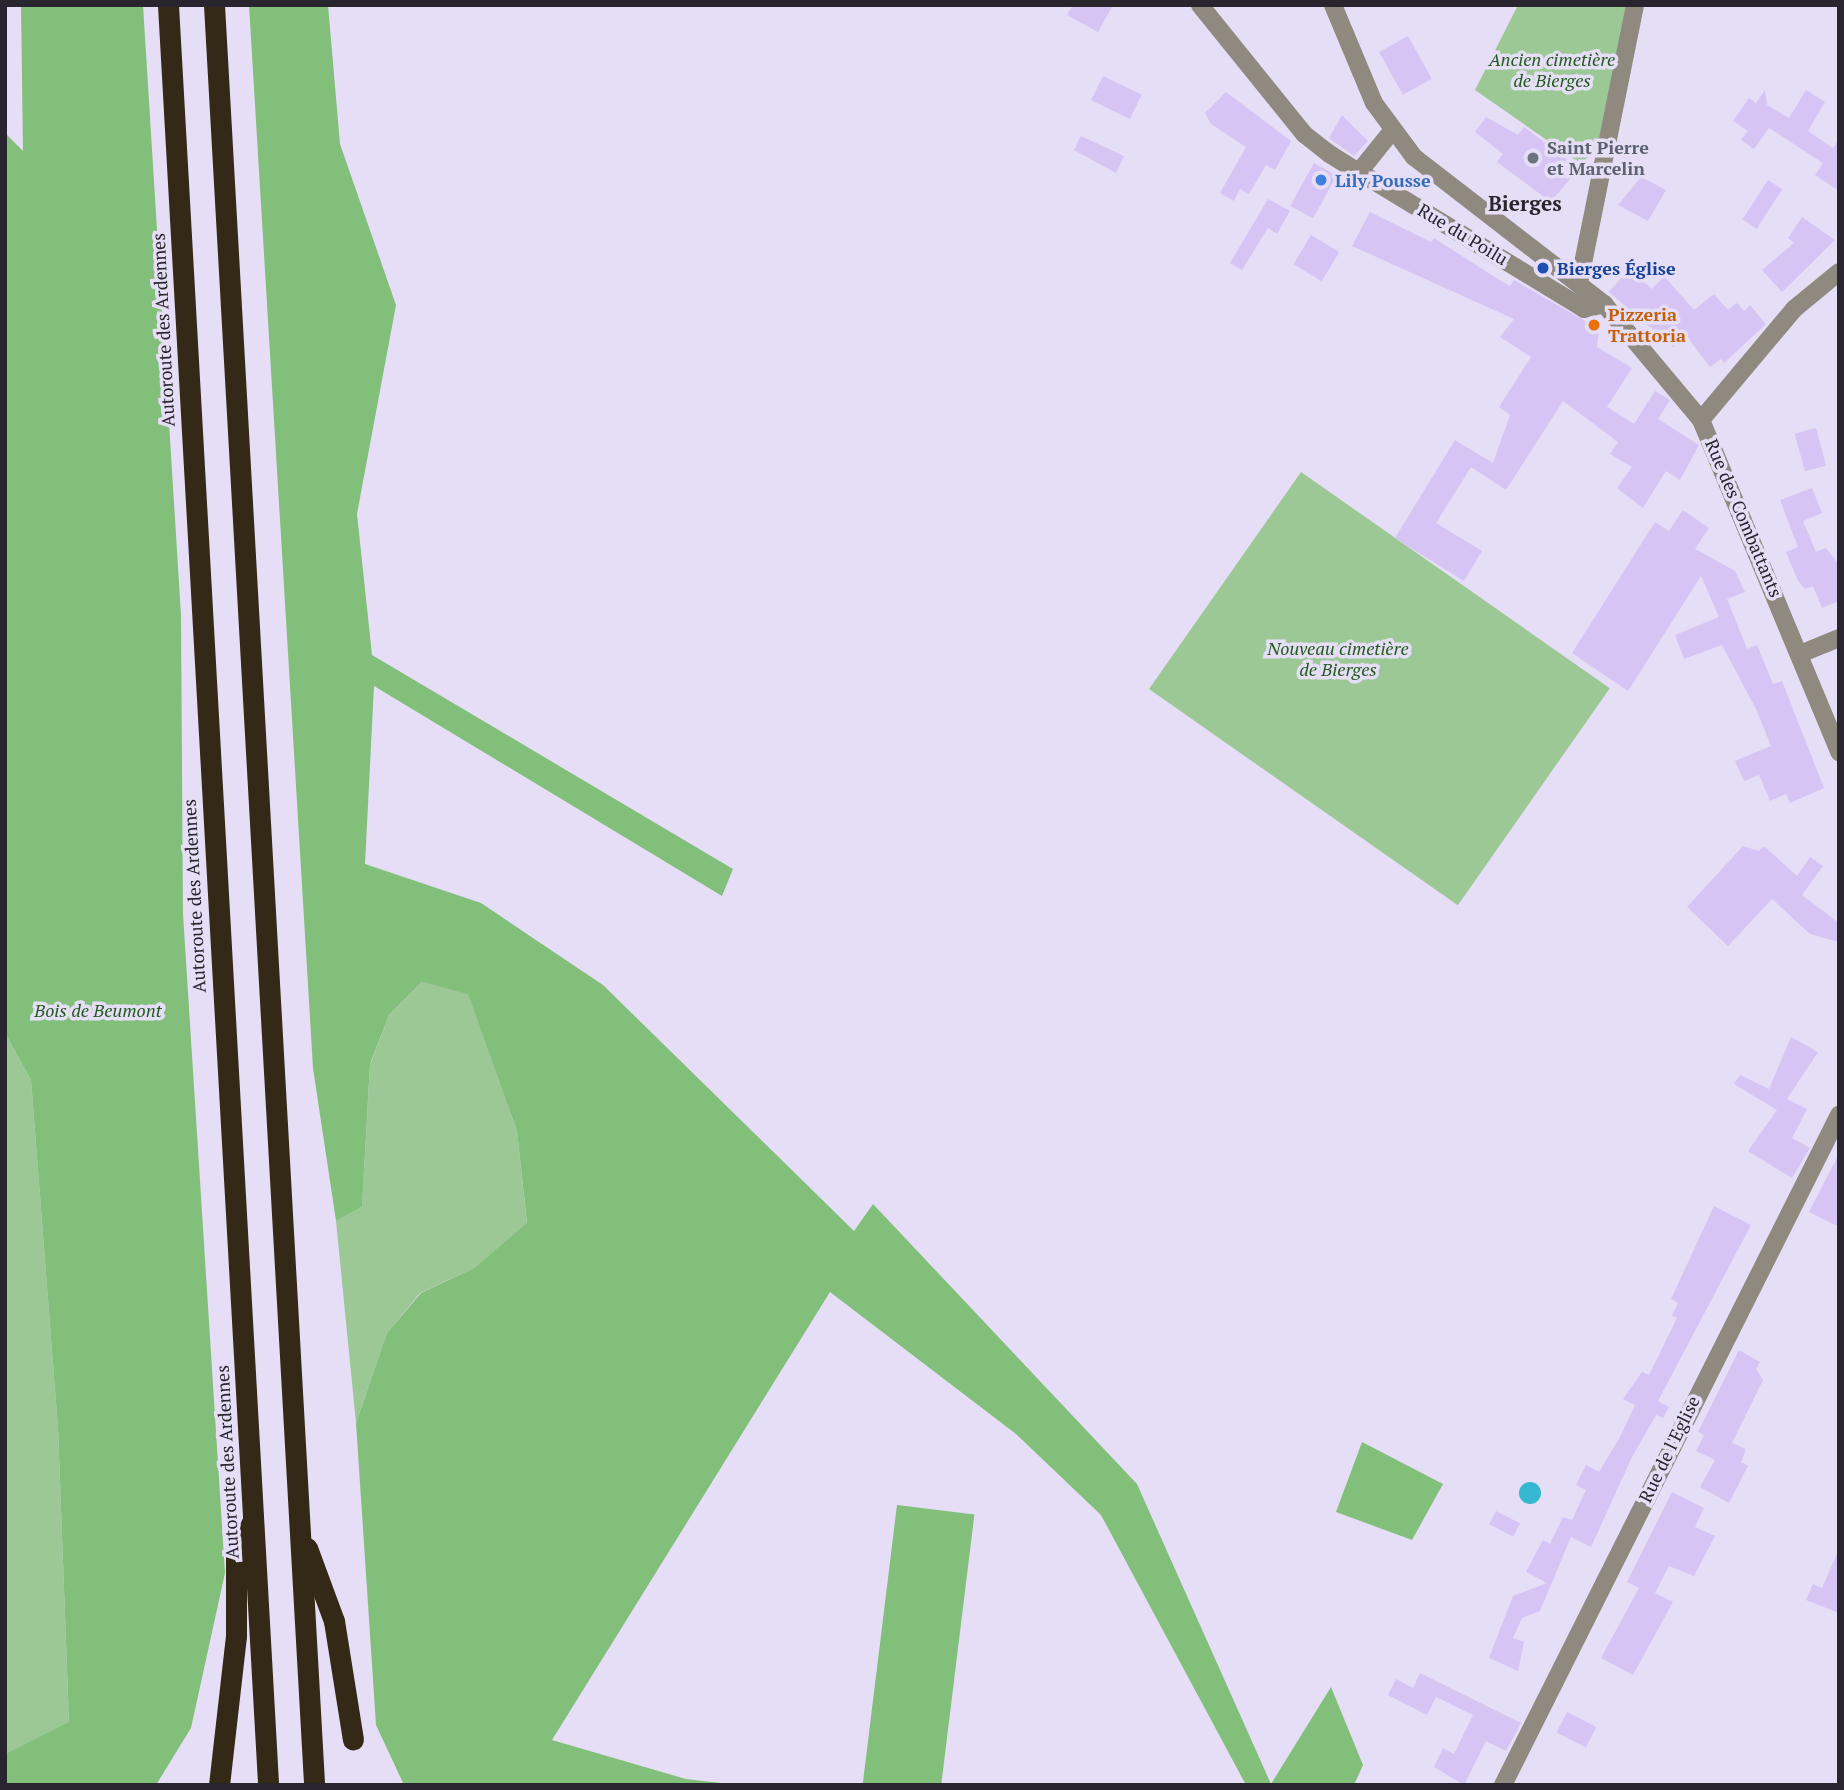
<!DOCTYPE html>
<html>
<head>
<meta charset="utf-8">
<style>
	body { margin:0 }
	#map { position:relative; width:1844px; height:1790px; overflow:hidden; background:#e6def6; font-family:"PT Serif",serif }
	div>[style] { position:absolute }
	.green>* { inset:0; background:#9cc896; transform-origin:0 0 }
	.forest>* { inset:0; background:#82bf7b; transform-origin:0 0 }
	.water>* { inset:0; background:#35b7d1 }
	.round { border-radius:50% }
	.building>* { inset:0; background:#d5c4f4; transform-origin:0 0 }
	.minor>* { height:18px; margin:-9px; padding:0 9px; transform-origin:9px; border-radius:9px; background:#8f8980 }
	.highway>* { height:21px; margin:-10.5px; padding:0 10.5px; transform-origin:10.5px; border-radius:10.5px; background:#342817 }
	.dots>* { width:19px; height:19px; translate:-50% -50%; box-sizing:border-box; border:4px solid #e6def6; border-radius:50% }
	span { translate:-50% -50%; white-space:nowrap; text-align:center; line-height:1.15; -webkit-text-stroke:7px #e6def6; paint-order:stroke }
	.park-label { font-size:18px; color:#205b1a; font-style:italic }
	.worship-label { font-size:18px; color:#5b616d; font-weight:700 }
	.left { translate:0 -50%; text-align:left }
	.shop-label { font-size:18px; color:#366cbe; font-weight:700 }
	.street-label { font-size:18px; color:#28252e }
	.transit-label { font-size:18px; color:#164399; font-weight:700 }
	.food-label { font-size:18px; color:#c56008; font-weight:700 }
	.quarter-label { font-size:21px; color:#28252e; font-weight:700 }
	.frame { position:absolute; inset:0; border:7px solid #28252e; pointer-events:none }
</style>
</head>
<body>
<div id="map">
	<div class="green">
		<div style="clip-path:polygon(1518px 5px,1628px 5px,1597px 149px,1581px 164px,1475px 90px)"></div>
		<div style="left:1301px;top:472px;width:377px;height:265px;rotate:35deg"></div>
		<div style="clip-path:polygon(422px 982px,468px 993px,517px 1131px,527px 1224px,474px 1268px,420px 1293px,387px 1333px,356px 1423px,336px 1221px,362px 1207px,370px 1065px,389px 1015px)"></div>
		<div style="clip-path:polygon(5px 1033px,31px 1080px,58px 1428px,69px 1723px,5px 1754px)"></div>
	</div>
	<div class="forest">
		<div style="clip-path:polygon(21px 5px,143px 5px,181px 615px,183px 914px,225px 1573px,191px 1728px,156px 1785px,5px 1785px,5px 1754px,69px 1722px,58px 1428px,31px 1080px,5px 1033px,5px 133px,23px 151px)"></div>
		<div style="clip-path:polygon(249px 5px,328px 5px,340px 144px,396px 305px,357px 514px,372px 655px,733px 869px,722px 896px,374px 686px,365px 864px,481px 903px,603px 985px,854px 1231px,873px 1204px,1137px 1484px,1271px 1784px,1331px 1687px,1363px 1765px,1354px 1785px,1246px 1785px,1101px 1515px,1016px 1434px,830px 1292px,552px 1740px,686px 1779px,738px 1785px,404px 1785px,376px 1725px,356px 1423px,387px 1333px,421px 1293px,474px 1268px,527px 1223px,517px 1131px,468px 994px,422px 982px,389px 1015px,370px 1064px,362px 1207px,336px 1221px,313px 1068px)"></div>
		<div style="clip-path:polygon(1362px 1442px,1443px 1484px,1412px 1540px,1336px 1512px)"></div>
		<div style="left:897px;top:1505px;width:78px;height:280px;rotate:7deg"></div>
	</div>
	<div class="water">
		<div class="round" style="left:1519px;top:1482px;width:22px;height:22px"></div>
	</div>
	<div class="building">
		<div style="clip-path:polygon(1073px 5px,1113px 5px,1098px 32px,1067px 15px)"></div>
		<div style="left:1408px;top:36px;width:49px;height:33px;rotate:61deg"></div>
		<div style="left:1103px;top:76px;width:43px;height:27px;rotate:26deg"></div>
		<div style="clip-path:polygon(1765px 90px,1767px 105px,1789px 118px,1806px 90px,1825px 102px,1808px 131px,1833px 148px,1839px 139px,1839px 191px,1815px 175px,1823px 163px,1769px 128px,1754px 149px,1741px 140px,1748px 131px,1733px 121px,1749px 98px,1756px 103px)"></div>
		<div style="clip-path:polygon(1226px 92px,1291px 141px,1275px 170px,1266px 165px,1249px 194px,1240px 189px,1234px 201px,1220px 193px,1246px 147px,1211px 124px,1205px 113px)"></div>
		<div style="clip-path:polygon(1342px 115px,1368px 141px,1354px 156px,1329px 138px)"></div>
		<div style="clip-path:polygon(1486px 117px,1518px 135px,1524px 127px,1579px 168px,1551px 202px,1497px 162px,1503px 154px,1475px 132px)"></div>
		<div style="clip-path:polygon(1081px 136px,1124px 156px,1116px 173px,1074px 150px)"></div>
		<div style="left:1314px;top:163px;width:26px;height:49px;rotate:29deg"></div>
		<div style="clip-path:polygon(1641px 177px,1666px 190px,1648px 221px,1618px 205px)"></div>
		<div style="left:1768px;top:180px;width:17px;height:47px;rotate:33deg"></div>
		<div style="clip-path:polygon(1268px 199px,1290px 211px,1277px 234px,1268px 228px,1242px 270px,1230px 263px)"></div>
		<div style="clip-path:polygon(1370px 212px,1431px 242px,1434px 238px,1501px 281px,1510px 286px,1514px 280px,1599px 329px,1597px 347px,1632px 368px,1607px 407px,1634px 424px,1655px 391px,1670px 400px,1658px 419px,1699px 445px,1680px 480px,1666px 471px,1643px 508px,1617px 488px,1632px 467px,1610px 454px,1618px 442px,1563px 401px,1506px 490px,1471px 467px,1436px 523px,1482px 551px,1464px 581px,1395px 538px,1455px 440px,1493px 463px,1510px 415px,1499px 407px,1531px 357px,1500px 337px,1514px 319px,1352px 246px)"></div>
		<div style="clip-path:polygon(1802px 217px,1835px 240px,1782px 292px,1762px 270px,1794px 243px,1788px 238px)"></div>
		<div style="left:1311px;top:235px;width:33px;height:34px;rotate:31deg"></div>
		<div style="clip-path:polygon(1629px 269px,1652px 289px,1664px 276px,1694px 310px,1714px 294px,1728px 310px,1737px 303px,1744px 311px,1750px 305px,1766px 324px,1724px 363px,1721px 359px,1710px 367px,1685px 334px,1673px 347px,1609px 292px)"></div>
		<div style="left:1816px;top:428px;width:39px;height:22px;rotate:75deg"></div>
		<div style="clip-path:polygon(1812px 488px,1822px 513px,1803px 521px,1816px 552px,1826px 548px,1839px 565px,1839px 601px,1822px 608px,1813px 586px,1805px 589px,1798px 581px,1786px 552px,1798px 547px,1780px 500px)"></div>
		<div style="clip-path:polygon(1683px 510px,1709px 528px,1695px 549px,1735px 571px,1745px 592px,1727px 599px,1747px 649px,1757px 645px,1773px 684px,1782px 681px,1824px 788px,1790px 803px,1786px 794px,1770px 801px,1759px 775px,1744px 781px,1735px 761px,1771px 746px,1757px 711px,1722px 645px,1684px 659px,1675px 635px,1719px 617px,1701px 576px,1628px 691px,1572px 653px,1655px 522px,1669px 531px)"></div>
		<div style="clip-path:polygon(1743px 846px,1759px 851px,1764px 846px,1797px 876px,1810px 857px,1823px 866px,1802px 895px,1839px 923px,1839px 942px,1810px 934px,1772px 899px,1728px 946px,1687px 907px)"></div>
		<div style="clip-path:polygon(1791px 1037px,1818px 1052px,1787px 1099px,1807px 1109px,1792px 1138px,1810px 1148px,1792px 1178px,1748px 1151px,1777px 1110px,1734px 1084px,1740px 1075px,1769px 1089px)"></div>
		<div style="clip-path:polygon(1839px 1154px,1839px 1227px,1809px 1212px)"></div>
		<div style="clip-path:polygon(1714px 1206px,1751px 1225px,1658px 1401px,1669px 1407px,1663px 1418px,1656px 1415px,1632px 1457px,1591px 1547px,1571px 1537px,1540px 1611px,1522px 1618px,1513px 1638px,1524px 1642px,1518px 1671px,1489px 1658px,1513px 1596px,1547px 1583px,1526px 1572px,1543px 1540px,1550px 1544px,1563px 1517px,1572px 1520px,1586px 1490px,1576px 1485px,1586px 1465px,1599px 1472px,1620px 1437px,1635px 1405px,1623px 1399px,1642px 1372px,1649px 1375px,1677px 1318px,1672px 1316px,1678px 1303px,1671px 1299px)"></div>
		<div style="clip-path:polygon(1739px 1350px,1760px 1362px,1756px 1369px,1763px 1380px,1732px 1443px,1746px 1449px,1741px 1462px,1748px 1466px,1729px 1503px,1700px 1487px,1715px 1460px,1696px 1451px,1704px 1435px,1698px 1432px)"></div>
		<div style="clip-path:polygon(1672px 1492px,1704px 1508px,1695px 1527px,1715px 1536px,1694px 1576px,1669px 1566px,1655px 1593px,1673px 1602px,1633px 1675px,1601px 1658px,1639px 1588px,1627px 1582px)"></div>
		<div style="left:1496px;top:1511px;width:27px;height:15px;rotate:27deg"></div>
		<div style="clip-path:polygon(1839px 1549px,1839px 1613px,1806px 1600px,1813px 1584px,1822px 1588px)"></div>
		<div style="clip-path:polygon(1420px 1673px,1521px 1723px,1506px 1751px,1486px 1741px,1464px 1785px,1434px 1767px,1443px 1748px,1454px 1754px,1473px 1715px,1436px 1697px,1427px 1715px,1388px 1695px,1396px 1679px,1413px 1688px)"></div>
		<div style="left:1567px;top:1712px;width:33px;height:23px;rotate:27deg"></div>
	</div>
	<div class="minor">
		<div style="left:1200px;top:5px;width:166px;rotate:51.1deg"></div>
		<div style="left:1304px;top:134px;width:31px;rotate:38deg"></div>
		<div style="left:1328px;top:153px;width:36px;rotate:32deg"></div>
		<div style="left:1359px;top:172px;width:53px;rotate:-51.2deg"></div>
		<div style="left:1333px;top:5px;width:106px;rotate:67.3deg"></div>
		<div style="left:1374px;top:103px;width:67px;rotate:53.5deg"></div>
		<div style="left:1414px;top:157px;width:240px;rotate:37.7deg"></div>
		<div style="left:1604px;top:304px;width:151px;rotate:50.1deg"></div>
		<div style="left:1701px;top:420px;width:360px;rotate:67.4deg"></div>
		<div style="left:1359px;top:172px;width:263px;rotate:31.3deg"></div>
		<div style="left:1584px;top:309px;width:21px;rotate:-14deg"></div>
		<div style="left:1579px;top:283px;width:284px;rotate:-78.6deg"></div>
		<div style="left:1701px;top:420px;width:145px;rotate:-50deg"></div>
		<div style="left:1794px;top:309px;width:58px;rotate:-39.4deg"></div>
		<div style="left:1800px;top:654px;width:42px;rotate:-22.3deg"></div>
		<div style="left:1503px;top:1785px;width:750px;rotate:-63.37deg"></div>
	</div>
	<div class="highway">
		<div style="left:168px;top:5px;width:1783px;rotate:86.78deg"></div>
		<div style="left:214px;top:5px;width:1783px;rotate:86.78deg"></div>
		<div style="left:307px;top:1548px;width:78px;rotate:69.7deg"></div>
		<div style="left:334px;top:1621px;width:120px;rotate:80.9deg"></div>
		<div style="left:219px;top:1785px;width:151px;rotate:-83.5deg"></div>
		<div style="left:236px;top:1635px;width:80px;rotate:-90deg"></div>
		<div style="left:236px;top:1555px;width:37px;rotate:-64deg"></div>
	</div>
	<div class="dots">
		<div style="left:1533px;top:158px;background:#6b7280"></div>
		<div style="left:1321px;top:180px;background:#3f7fe0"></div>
		<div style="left:1543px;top:268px;background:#1a4fb4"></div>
		<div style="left:1594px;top:325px;background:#e8710a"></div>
	</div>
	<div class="park-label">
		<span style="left:1552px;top:70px">Ancien cimetière<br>de Bierges</span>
		<span style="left:1338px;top:659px">Nouveau cimetière<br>de Bierges</span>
		<span style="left:98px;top:1010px">Bois de Beumont</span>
	</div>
	<div class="worship-label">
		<span class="left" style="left:1547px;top:158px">Saint Pierre<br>et Marcelin</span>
	</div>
	<div class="shop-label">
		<span class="left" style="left:1335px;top:180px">Lily Pousse</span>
	</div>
	<div class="street-label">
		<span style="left:1463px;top:234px;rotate:31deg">Rue du Poilu</span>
		<span style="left:163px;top:330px;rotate:-93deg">Autoroute des Ardennes</span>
		<span style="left:1744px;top:518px;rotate:67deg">Rue des Combattants</span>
		<span style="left:194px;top:896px;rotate:-93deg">Autoroute des Ardennes</span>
		<span style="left:1669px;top:1449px;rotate:-64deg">Rue de l'Eglise</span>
		<span style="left:227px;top:1462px;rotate:-93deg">Autoroute des Ardennes</span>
	</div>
	<div class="transit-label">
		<span class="left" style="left:1557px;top:268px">Bierges Église</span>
	</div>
	<div class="food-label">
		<span class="left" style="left:1608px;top:325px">Pizzeria<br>Trattoria</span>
	</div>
	<div class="quarter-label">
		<span style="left:1525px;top:203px">Bierges</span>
	</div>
	<div class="frame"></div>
</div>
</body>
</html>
